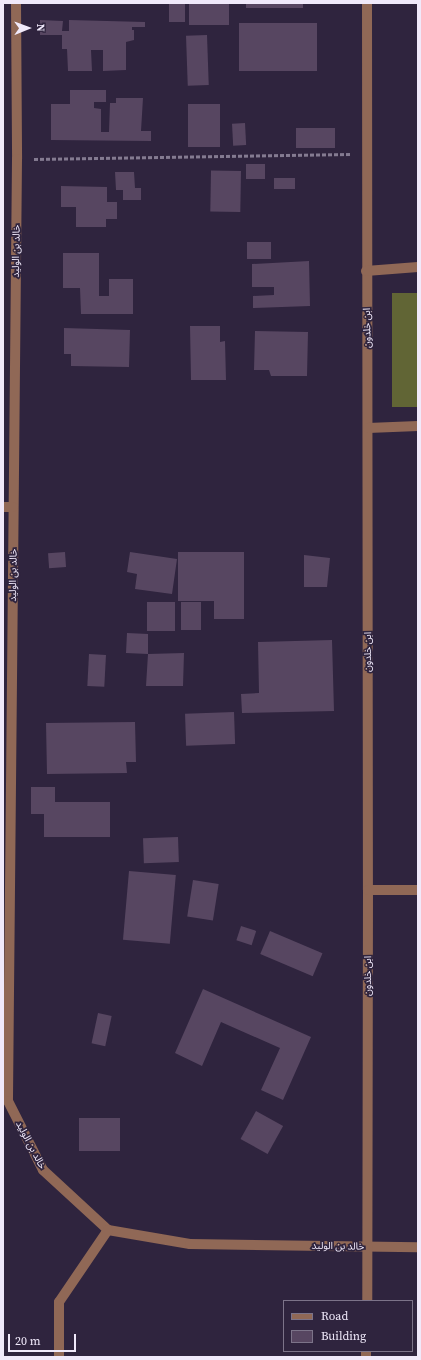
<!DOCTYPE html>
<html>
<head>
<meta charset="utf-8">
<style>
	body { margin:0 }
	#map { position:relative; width:421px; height:1360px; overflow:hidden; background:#2f243e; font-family:"Source Serif 4","Noto Sans Arabic",serif }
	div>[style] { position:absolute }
	.forest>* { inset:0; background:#616535; transform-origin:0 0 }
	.building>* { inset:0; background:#574661; transform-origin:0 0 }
	.path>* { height:2.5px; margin-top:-1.25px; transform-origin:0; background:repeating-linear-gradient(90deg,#847b91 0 4px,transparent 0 6px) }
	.minor>* { height:10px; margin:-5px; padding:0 5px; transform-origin:5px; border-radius:5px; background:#906856 }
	span { translate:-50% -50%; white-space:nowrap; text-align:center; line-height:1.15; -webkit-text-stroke:3.5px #2f243e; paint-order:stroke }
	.street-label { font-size:10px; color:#f0e9fa }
	.frame { position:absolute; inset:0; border:4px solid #f0e9fa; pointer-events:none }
	.legend { position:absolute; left:283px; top:1300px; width:130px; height:52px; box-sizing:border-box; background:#2f243e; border:1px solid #7c7389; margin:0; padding:5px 7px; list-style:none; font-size:12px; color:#f0e9fa }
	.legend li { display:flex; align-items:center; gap:8px; height:20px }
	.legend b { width:20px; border:1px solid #7c7389 }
	.north { position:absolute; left:8px; top:8px; width:40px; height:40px; -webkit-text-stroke:3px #2f243e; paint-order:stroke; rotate:89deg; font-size:11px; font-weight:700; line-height:16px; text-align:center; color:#f0e9fa }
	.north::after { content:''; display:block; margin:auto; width:14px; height:18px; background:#f0e9fa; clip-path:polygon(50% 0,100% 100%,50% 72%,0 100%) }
	.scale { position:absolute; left:8px; top:1334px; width:68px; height:18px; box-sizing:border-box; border:2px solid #f0e9fa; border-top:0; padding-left:5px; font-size:12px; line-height:14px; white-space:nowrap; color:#f0e9fa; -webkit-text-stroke:3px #2f243e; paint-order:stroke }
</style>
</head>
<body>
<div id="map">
	<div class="forest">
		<div style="left:418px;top:293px;width:114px;height:26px;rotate:90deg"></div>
	</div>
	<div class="building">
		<div style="left:169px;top:3px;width:16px;height:19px"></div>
		<div style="left:189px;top:3px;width:40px;height:22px"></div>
		<div style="left:246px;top:3px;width:57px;height:5px"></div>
		<div style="clip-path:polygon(40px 20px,63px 21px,62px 31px,69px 31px,69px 20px,145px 22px,145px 27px,132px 27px,132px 30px,134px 30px,134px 40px,126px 42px,126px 70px,103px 71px,103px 50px,91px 50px,92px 71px,68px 71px,67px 49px,62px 49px,62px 35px,40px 35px)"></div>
		<div style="left:239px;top:23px;width:78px;height:48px"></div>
		<div style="left:207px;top:35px;width:50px;height:21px;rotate:88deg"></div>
		<div style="clip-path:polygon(70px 90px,106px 90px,106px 102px,94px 102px,94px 108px,101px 109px,101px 132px,109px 132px,110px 103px,116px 103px,116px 98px,143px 98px,141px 131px,151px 131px,151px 141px,51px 140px,51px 104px,70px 104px)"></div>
		<div style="left:188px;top:104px;width:32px;height:43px"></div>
		<div style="left:245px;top:123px;width:22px;height:13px;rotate:87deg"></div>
		<div style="left:335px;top:128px;width:20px;height:39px;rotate:90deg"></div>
		<div style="left:265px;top:164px;width:15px;height:19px;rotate:90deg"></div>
		<div style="left:241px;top:171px;width:41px;height:30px;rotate:91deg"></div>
		<div style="clip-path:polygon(115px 172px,134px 172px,135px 188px,141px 188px,141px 200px,123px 200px,123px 190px,116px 190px)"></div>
		<div style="left:274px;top:178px;width:21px;height:11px"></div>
		<div style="clip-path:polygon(61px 186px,107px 187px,107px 202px,117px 202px,117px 219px,106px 219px,106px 227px,76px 227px,76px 207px,61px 207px)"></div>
		<div style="left:247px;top:242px;width:24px;height:17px"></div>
		<div style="clip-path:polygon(63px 253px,99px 253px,99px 296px,109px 296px,109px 279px,133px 279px,133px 314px,81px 314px,80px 288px,63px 288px)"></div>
		<div style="clip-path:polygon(309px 261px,310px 306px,253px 308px,253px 296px,274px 295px,274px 287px,252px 287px,252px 264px)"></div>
		<div style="clip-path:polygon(190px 326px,220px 326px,220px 342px,225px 341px,226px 380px,191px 380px)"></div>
		<div style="clip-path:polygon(64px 328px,130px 330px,129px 367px,71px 366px,71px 354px,64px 354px)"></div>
		<div style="clip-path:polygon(255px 331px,308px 332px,307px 376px,271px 376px,269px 370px,254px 370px)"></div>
		<div style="left:65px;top:552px;width:15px;height:17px;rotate:86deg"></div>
		<div style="clip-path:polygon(130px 552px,177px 559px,172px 594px,135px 589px,137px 574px,127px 572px)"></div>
		<div style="clip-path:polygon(178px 552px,244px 552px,244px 619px,214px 619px,214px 601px,178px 601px)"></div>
		<div style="clip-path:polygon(304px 555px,330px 558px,327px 587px,304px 587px)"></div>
		<div style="left:147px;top:602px;width:28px;height:29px"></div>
		<div style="left:181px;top:602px;width:20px;height:28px"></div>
		<div style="clip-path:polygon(127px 633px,148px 634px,148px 654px,184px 653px,183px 686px,146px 686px,148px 654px,126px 653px)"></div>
		<div style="clip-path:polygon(332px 640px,334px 711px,242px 713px,241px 694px,259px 693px,258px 642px)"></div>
		<div style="left:89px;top:654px;width:17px;height:32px;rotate:3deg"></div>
		<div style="left:234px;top:712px;width:32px;height:49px;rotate:88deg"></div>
		<div style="clip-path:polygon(135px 722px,136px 762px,126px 762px,127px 773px,47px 774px,46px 723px)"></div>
		<div style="clip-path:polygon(31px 787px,55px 787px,55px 802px,110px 802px,110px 837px,44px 837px,44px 814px,31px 814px)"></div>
		<div style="left:178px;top:837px;width:25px;height:35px;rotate:88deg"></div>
		<div style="left:129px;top:871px;width:47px;height:69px;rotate:5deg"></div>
		<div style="left:193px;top:880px;width:26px;height:37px;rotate:9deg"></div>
		<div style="left:241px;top:926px;width:16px;height:15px;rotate:18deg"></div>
		<div style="left:270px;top:931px;width:57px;height:25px;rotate:23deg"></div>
		<div style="clip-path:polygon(203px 989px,311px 1037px,283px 1100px,261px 1090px,280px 1048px,221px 1022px,202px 1066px,175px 1053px)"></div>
		<div style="left:98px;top:1013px;width:14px;height:31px;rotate:12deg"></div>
		<div style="left:256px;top:1111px;width:31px;height:32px;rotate:29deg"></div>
		<div style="left:79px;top:1118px;width:41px;height:33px"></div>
	</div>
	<div class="path">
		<div style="left:34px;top:159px;width:317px;rotate:-0.9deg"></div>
	</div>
	<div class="minor">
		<div style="left:16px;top:3px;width:156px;rotate:89.6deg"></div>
		<div style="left:17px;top:159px;width:942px;rotate:90.55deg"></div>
		<div style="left:8px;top:1101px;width:77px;rotate:63.1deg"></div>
		<div style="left:43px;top:1170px;width:88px;rotate:42.7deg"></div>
		<div style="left:108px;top:1230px;width:83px;rotate:9.7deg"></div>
		<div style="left:190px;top:1244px;width:228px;rotate:0.8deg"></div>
		<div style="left:367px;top:3px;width:887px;rotate:89.94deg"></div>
		<div style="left:368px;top:890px;width:411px;rotate:90.1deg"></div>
		<div style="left:366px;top:271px;width:52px;rotate:-4.4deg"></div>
		<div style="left:368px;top:428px;width:50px;rotate:-2.3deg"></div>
		<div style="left:3px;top:507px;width:10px"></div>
		<div style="left:368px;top:890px;width:50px"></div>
		<div style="left:59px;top:1357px;width:55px;rotate:-90deg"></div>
		<div style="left:59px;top:1302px;width:87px;rotate:-55.8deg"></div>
		<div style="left:366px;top:1357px;width:6px;rotate:-90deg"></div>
	</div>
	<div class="street-label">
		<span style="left:16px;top:251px;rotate:-89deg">خالد بن الوليد</span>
		<span style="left:367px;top:328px;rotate:-91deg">ابن خلدون</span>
		<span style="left:13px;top:575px;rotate:-89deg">خالد بن الوليد</span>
		<span style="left:368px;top:652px;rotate:-90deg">ابن خلدون</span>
		<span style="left:368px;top:976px;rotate:-90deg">ابن خلدون</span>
		<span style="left:31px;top:1145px;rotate:62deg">خالد بن الوليد</span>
		<span style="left:338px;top:1246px;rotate:1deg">خالد بن الوليد</span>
	</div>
	<div class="frame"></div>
	<ul class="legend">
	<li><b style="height:5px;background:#906856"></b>Road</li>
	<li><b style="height:11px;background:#574661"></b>Building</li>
	</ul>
	<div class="north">N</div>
	<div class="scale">20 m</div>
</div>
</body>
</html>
